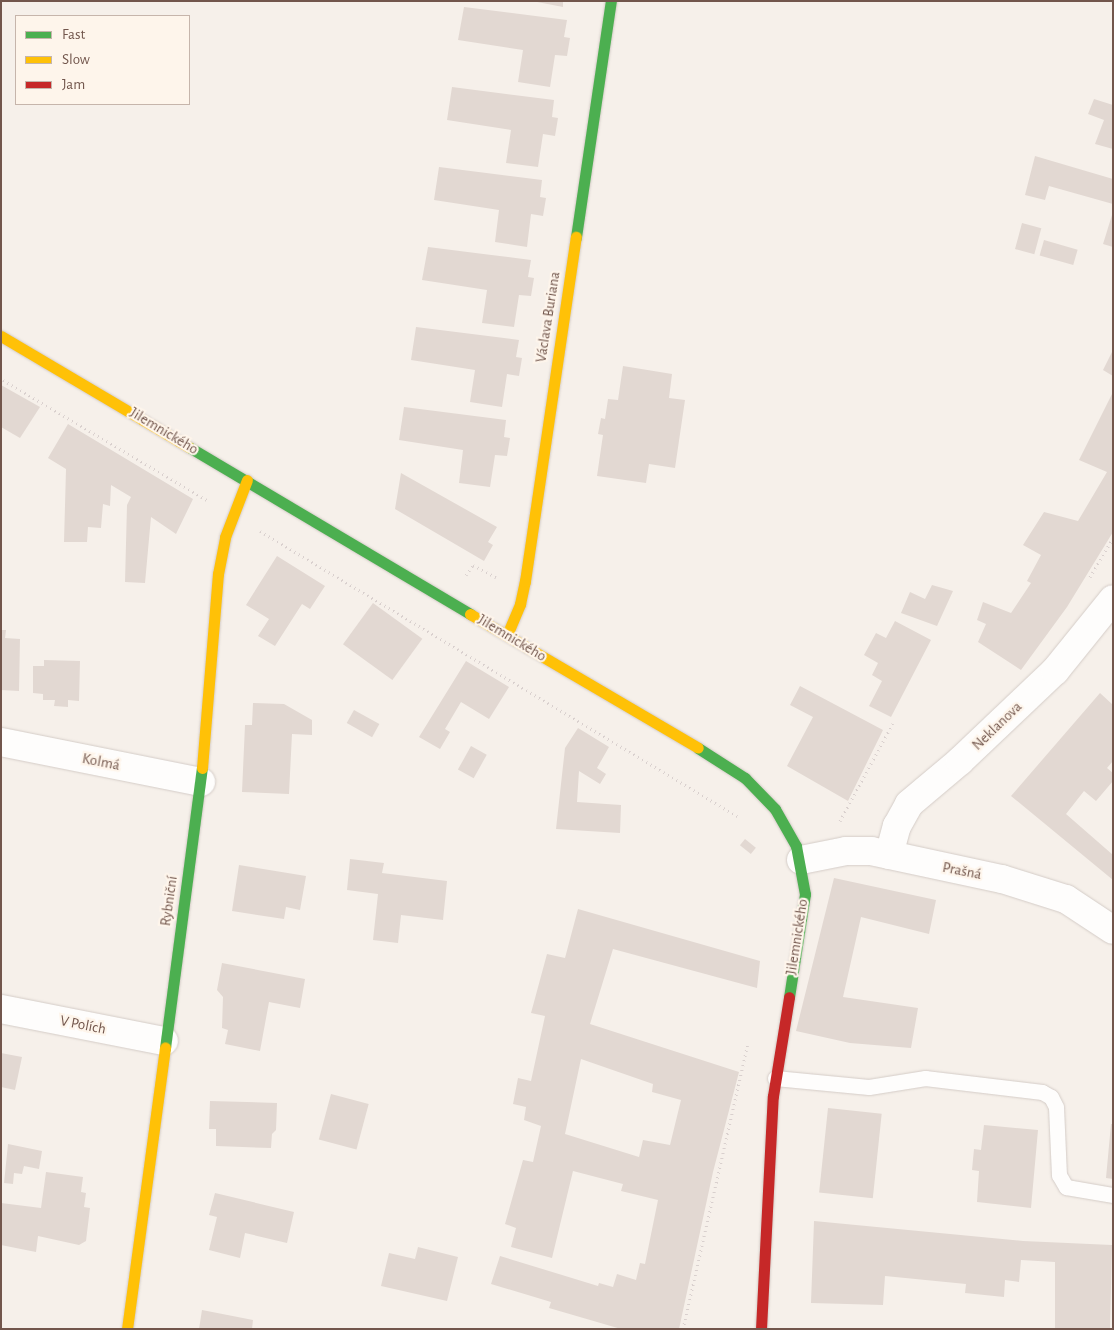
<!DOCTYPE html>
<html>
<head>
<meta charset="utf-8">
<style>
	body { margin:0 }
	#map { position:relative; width:1114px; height:1330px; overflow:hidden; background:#f6f0ea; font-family:"Alegreya Sans",sans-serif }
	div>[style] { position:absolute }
	.building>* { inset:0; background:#e2d8d2; transform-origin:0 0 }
	.path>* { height:3px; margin-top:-1.5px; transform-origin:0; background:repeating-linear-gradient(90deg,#d9d0ce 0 1px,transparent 0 5px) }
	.roads { filter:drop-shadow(0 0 1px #d4ccc7) drop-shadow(0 0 1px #d4ccc7) }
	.lane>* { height:15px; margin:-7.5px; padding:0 7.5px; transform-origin:7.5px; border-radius:7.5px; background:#fefdfc }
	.street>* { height:28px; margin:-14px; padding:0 14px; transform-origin:14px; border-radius:14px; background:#fefdfc }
	.fast>* { height:11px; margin:-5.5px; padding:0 5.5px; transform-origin:5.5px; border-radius:5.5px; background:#4caf50 }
	.slow>* { height:11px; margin:-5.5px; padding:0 5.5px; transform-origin:5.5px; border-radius:5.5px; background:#ffc107 }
	.jam>* { height:11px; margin:-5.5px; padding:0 5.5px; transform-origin:5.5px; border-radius:5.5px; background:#c62828 }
	span { translate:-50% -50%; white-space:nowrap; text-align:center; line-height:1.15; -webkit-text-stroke:4.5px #fef5eb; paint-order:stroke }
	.street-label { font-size:15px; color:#72564c }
	.frame { position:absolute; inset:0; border:2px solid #72564c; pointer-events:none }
	.legend { position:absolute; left:15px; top:15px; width:175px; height:90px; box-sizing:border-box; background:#fef5eb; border:1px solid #c6b5ab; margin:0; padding:6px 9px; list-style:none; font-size:15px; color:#72564c }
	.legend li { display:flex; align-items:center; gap:10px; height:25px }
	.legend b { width:25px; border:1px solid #c6b5ab }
</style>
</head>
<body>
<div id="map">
	<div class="building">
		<div style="clip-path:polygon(532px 1px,563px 1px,563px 7px)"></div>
		<div style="clip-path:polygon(464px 7px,567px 20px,564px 37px,570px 38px,567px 56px,555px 55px,550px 87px,518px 82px,523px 50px,458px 40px)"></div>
		<div style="clip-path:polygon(452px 87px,554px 100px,552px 117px,558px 118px,555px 136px,543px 134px,538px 167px,506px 163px,511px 130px,447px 120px)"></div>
		<div style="clip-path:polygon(1094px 99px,1113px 105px,1113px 149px,1095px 144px,1104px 120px,1088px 114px)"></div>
		<div style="clip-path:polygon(1035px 156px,1113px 179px,1113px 204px,1049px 186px,1045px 200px,1025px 195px)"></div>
		<div style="clip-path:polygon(439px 167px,542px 180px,540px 197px,546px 198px,543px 216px,531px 214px,527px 247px,495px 242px,499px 210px,434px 200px)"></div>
		<div style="clip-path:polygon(1112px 215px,1113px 215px,1113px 247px,1103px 244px)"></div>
		<div style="left:1022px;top:223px;width:20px;height:27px;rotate:15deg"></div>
		<div style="left:1044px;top:240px;width:35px;height:16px;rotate:16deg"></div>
		<div style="clip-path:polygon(428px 247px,531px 260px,528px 277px,534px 278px,531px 296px,519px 295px,514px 327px,482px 323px,487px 290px,422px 280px)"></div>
		<div style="clip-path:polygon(416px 327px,519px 340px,516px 357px,522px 358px,519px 376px,507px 374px,502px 407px,470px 402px,475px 370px,411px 360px)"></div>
		<div style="clip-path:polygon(1113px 350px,1113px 376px,1103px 370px)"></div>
		<div style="clip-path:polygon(623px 366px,672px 374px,669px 398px,685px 400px,675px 468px,649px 464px,646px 483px,597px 476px,603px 435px,598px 434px,601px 418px,605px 419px,608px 399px,618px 400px)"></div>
		<div style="clip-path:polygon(1px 385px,40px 407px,20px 438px,1px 427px)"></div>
		<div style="clip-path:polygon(1113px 392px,1113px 532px,1067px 607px,1021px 670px,978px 642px,986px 624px,977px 620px,983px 602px,1011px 613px,1031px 583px,1027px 581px,1041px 555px,1023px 545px,1044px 512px,1078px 521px,1107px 472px,1079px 460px)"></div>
		<div style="clip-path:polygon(404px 407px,506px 420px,504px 437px,510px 438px,507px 456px,495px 455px,490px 487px,459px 483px,463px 450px,399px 440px)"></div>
		<div style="clip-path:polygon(68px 424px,193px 499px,176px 534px,151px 517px,145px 583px,125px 582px,127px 505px,131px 497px,111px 485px,110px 506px,103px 504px,101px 528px,88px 527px,87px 542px,64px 542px,66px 469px,48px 458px)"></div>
		<div style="clip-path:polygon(401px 473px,497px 527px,488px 542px,493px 545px,484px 561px,395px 509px)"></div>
		<div style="clip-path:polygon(277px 556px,325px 586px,310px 609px,302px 604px,275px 646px,258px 636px,269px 619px,246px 605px)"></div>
		<div style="clip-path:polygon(932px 585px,953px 591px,937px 626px,901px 613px,910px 592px,925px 599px)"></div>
		<div style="left:373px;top:603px;width:61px;height:51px;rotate:36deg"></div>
		<div style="clip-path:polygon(895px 621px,931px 640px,891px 717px,869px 706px,882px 681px,872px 675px,878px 663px,864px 655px,876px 633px,886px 638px)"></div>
		<div style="clip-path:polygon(1px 630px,6px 630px,5px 638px,20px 639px,19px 691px,1px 690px)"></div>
		<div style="clip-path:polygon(44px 660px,80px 661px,79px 701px,68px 700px,68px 707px,54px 706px,55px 700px,43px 700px,43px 694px,33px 693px,33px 666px,44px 666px)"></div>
		<div style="clip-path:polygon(466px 661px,509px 687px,489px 719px,461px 702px,445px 729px,450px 732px,440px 749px,419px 737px)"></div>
		<div style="clip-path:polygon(800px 686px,883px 730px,848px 801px,787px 766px,813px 717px,790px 705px)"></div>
		<div style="clip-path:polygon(1100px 693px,1113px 705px,1113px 761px,1107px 768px,1113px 773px,1113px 781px,1096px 801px,1084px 791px,1066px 814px,1113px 855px,1113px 880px,1011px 796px)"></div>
		<div style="clip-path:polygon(253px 703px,284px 704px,312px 720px,312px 735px,292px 734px,289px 794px,242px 792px,245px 725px,252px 725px)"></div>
		<div style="left:354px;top:710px;width:29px;height:15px;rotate:29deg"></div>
		<div style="clip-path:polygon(578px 728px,609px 747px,597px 768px,606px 774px,600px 784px,579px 771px,577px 802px,621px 805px,620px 833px,556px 829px,565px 748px)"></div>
		<div style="left:471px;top:746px;width:18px;height:27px;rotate:29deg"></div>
		<div style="left:745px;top:839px;width:14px;height:8px;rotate:39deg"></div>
		<div style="clip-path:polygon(350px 859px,384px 863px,382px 873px,447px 881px,443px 920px,401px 915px,398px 943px,373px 940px,378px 894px,347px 890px)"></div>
		<div style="clip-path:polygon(239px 865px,306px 876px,300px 910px,286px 907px,284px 919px,232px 911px)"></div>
		<div style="clip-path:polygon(834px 878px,936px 900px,929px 934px,861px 917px,843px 997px,918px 1008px,911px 1048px,850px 1043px,796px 1031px)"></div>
		<div style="clip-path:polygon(evenodd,578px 909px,760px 961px,757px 988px,613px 949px,590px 1024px,739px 1072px,713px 1172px,679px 1329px,621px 1329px,549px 1308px,551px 1302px,491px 1284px,500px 1256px,598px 1286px,599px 1283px,613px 1287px,617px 1274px,636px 1280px,640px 1263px,645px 1264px,658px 1200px,621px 1191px,623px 1184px,573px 1171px,552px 1258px,511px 1247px,516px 1228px,505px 1224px,523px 1160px,533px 1162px,541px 1126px,524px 1120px,526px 1107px,513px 1104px,518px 1078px,531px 1081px,545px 1016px,531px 1013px,547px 954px,565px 958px,578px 909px,581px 1059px,653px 1084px,652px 1092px,681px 1100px,670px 1145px,643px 1140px,639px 1157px,565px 1134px,581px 1059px)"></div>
		<div style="clip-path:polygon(222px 963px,305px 979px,300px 1008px,269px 1002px,260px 1051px,225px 1044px,228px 1030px,222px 1028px,223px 997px,217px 990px)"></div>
		<div style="clip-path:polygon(1px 1053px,22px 1057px,15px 1090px,1px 1087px)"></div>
		<div style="left:331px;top:1094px;width:39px;height:47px;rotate:15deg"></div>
		<div style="clip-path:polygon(210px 1101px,277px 1103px,276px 1130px,272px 1134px,271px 1148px,216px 1146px,216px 1129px,209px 1129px)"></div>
		<div style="left:828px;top:1108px;width:54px;height:85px;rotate:6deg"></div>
		<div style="clip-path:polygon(1111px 1124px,1113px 1124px,1113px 1179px,1106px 1178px)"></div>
		<div style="clip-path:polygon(984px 1125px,1038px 1130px,1031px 1208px,977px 1202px,979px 1171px,972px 1170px,974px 1149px,981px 1150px)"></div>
		<div style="clip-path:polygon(8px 1144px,42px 1151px,39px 1169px,24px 1166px,22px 1174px,14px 1173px,13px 1184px,4px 1183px)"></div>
		<div style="clip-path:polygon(46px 1172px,83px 1177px,81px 1192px,86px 1193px,84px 1207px,90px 1208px,86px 1241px,79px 1245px,38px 1236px,36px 1252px,1px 1245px,1px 1203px,41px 1208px)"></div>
		<div style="clip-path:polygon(215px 1193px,294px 1212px,287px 1243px,245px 1233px,240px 1258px,209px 1250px,217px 1217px,209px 1215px)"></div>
		<div style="clip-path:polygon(814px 1221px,1023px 1241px,1112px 1245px,1110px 1329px,1055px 1329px,1055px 1262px,1021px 1260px,1019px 1282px,1005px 1280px,1004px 1297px,965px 1293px,966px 1284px,885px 1276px,883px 1305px,811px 1303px)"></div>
		<div style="clip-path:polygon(418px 1247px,458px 1257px,447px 1301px,381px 1286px,389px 1253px,415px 1259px)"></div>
		<div style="clip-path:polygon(202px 1310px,253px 1320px,252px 1329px,199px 1329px)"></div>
	</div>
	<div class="path">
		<div style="left:3px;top:380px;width:237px;rotate:30.5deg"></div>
		<div style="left:260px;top:531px;width:556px;rotate:30.86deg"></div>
		<div style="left:466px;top:575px;width:12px;rotate:-55deg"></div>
		<div style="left:473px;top:565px;width:26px;rotate:28deg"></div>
		<div style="left:1090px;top:577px;width:45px;rotate:-59.5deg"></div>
		<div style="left:840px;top:821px;width:111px;rotate:-61.6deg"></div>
		<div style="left:683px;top:1329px;width:292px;rotate:-77.2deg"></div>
	</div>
	<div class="roads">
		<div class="lane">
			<div style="left:775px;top:1078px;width:94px;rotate:5.5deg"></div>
			<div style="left:869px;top:1087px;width:57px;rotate:-9.1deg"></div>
			<div style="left:925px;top:1078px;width:118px;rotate:6.8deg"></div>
			<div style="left:1042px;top:1092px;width:10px;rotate:29deg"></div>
			<div style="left:1051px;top:1097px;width:11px;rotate:63deg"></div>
			<div style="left:1056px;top:1107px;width:68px;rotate:87.5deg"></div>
			<div style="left:1059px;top:1175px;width:14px;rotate:60deg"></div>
			<div style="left:1066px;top:1187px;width:48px;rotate:9.7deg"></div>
		</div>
		<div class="street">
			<div style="left:1px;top:742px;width:204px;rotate:11.3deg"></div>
			<div style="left:889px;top:855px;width:30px;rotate:-75deg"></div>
			<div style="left:897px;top:826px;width:25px;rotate:-61deg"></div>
			<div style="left:909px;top:804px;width:67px;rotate:-40.1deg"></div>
			<div style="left:960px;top:761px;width:131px;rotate:-43.5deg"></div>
			<div style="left:1055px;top:671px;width:92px;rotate:-51.1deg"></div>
			<div style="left:801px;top:860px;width:46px;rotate:-11.3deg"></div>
			<div style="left:846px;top:851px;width:25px"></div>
			<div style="left:871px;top:851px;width:134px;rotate:12.1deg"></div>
			<div style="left:1002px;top:879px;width:67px;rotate:17.4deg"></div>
			<div style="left:1066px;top:899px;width:56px;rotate:33.4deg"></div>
			<div style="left:1px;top:1009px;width:166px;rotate:11.1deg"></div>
		</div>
		<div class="fast">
			<div style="left:576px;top:237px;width:239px;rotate:-81.6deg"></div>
			<div style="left:189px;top:447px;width:327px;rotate:30.7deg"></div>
			<div style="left:698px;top:748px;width:56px;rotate:32.6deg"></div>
			<div style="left:745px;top:778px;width:43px;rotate:45.9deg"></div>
			<div style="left:775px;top:809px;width:43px;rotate:60.4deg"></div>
			<div style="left:796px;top:846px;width:49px;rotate:79.4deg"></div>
			<div style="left:805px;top:894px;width:104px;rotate:98.8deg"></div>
			<div style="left:165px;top:1048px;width:282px;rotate:-82.5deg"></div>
		</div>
		<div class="slow">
			<div style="left:1px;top:336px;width:218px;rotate:30.6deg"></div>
			<div style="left:470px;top:614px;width:264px;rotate:30.4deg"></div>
			<div style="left:507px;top:635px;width:34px;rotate:-67deg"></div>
			<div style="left:520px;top:604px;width:24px;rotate:-78deg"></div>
			<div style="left:525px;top:581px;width:348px;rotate:-81.6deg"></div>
			<div style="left:202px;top:768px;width:195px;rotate:-85.3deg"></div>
			<div style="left:218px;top:574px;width:38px;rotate:-79deg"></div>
			<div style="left:225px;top:537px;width:61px;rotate:-68.9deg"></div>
			<div style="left:127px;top:1329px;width:284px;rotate:-82.3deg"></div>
		</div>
		<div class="jam">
			<div style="left:761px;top:1329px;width:233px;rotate:-87.1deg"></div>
			<div style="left:773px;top:1096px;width:100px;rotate:-80.8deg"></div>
		</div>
	</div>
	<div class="street-label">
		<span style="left:548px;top:317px;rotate:-81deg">Václava Buriana</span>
		<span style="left:164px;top:431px;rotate:31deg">Jilemnického</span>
		<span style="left:512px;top:638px;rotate:31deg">Jilemnického</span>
		<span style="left:997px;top:726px;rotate:-44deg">Neklanova</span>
		<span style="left:101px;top:762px;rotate:11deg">Kolmá</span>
		<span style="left:962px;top:871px;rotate:11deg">Prašná</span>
		<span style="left:169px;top:901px;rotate:-82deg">Rybniční</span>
		<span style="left:797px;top:937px;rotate:-81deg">Jilemnického</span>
		<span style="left:83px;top:1025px;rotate:11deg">V Polích</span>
	</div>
	<div class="frame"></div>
	<ul class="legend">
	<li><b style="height:6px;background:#4caf50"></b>Fast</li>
	<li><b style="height:6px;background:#ffc107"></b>Slow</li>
	<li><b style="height:6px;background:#c62828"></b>Jam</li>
	</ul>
</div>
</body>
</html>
